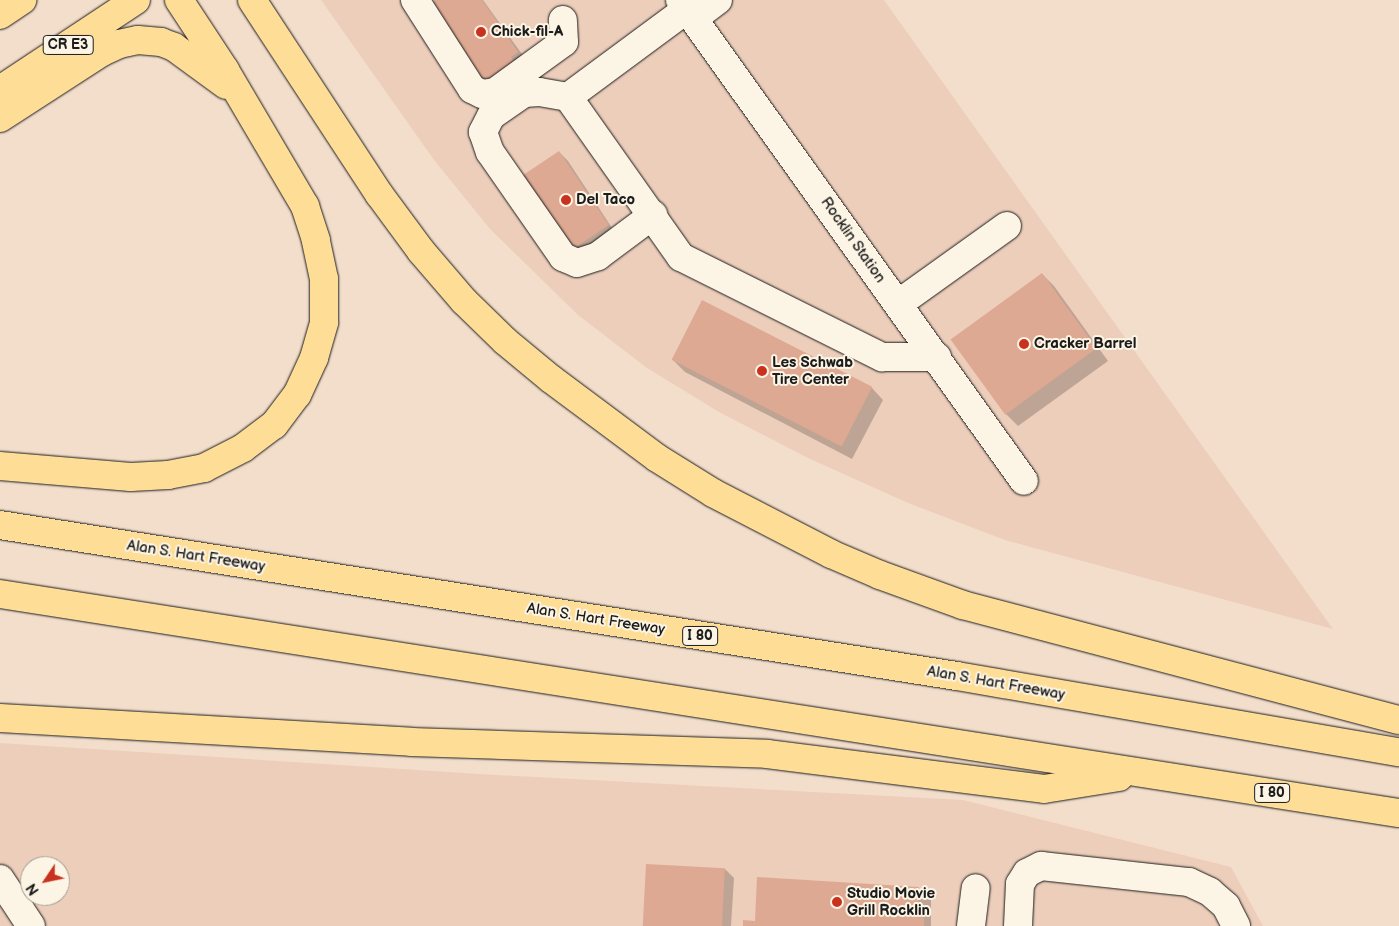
<!DOCTYPE html>
<html>
<head>
<meta charset="utf-8">
<style>
	body { margin:0 }
	#map { position:relative; width:1399px; height:926px; overflow:hidden; background:#f3decc; font-family:"Balsamiq Sans",sans-serif }
	div>[style] { position:absolute }
	.built>* { inset:0; background:#edcebb }
	.shadow>* { inset:0; background:#0003 }
	.building>* { inset:0; background:#dea992; transform-origin:0 0 }
	.roads { filter:drop-shadow(0 0 1px #1c1c1c) drop-shadow(0 0 1px #1c1c1c) }
	.minor>* { height:28px; margin:-14px; padding:0 14px; transform-origin:14px; border-radius:14px; background:#fcf5e5 }
	.major>* { height:28px; margin:-14px; padding:0 14px; transform-origin:14px; border-radius:14px; background:#fedd96 }
	.highway>* { height:28px; margin:-14px; padding:0 14px; transform-origin:14px; border-radius:14px; background:#fedd96 }
	.dots>* { width:14px; height:14px; translate:-50% -50%; box-sizing:border-box; border:2px solid #fcf5e5; border-radius:50% }
	span { translate:-50% -50%; white-space:nowrap; text-align:center; line-height:1.15; -webkit-text-stroke:4px #fcf5e5; paint-order:stroke }
	.shield-label span { padding:1px 4px; background:#fcf5e5; border:1px solid; border-radius:4px; -webkit-text-stroke-width:0 }
	.shield-label { font-size:14px; color:#1c1c1c; font-weight:700 }
	.poi-label { font-size:15px; color:#1c1c1c; font-weight:700 }
	.left { translate:0 -50%; text-align:left }
	.street-label { font-size:15px; color:#1c1c1c }
	.north { position:absolute; left:20px; top:856px; width:50px; height:50px; box-sizing:border-box; background:#fcf5e5; border:1px solid #a29e95; border-radius:50%; rotate:236deg; font-size:14px; font-weight:700; line-height:20px; text-align:center; color:#1c1c1c }
	.north::after { content:''; display:block; margin:auto; width:18px; height:22px; background:#c8321e; clip-path:polygon(50% 0,100% 100%,50% 72%,0 100%) }
</style>
</head>
<body>
<div id="map">
	<div class="built">
		<div style="clip-path:polygon(321px 0,884px 0,1333px 629px,1005px 540px,908px 503px,808px 458px,719px 412px,647px 368px,578px 315px,490px 229px,434px 160px)"></div>
		<div style="clip-path:polygon(evenodd,0 743px,479px 774px,963px 800px,1231px 867px,1263px 926px,0 926px,0 743px,30px 866px,60px 866px,60px 896px,30px 896px,30px 866px)"></div>
	</div>
	<div class="shadow">
		<div style="clip-path:polygon(437px 0,483px 0,527px 61px,525px 75px,440px 9px)"></div>
		<div style="clip-path:polygon(559px 152px,568px 161px,616px 234px,583px 254px,574px 245px)"></div>
		<div style="clip-path:polygon(1042px 274px,1054px 286px,1108px 361px,1018px 426px,1006px 414px,952px 340px)"></div>
		<div style="clip-path:polygon(673px 360px,872px 388px,883px 400px,852px 459px,685px 372px)"></div>
		<div style="clip-path:polygon(725px 869px,734px 878px,731px 926px,644px 926px)"></div>
		<div style="clip-path:polygon(919px 889px,931px 900px,931px 926px,744px 926px)"></div>
	</div>
	<div class="building">
		<div style="clip-path:polygon(435px 0,482px 0,518px 52px,511px 57px,517px 66px,483px 88px,427px 17px,438px 9px,433px 2px)"></div>
		<div style="left:559px;top:151px;width:89px;height:44px;rotate:56deg"></div>
		<div style="left:1042px;top:273px;width:93px;height:113px;rotate:54deg"></div>
		<div style="left:702px;top:300px;width:191px;height:67px;rotate:27deg"></div>
		<div style="left:646px;top:864px;width:79px;height:62px;rotate:3deg"></div>
		<div style="clip-path:polygon(757px 877px,919px 887px,918px 917px,924px 918px,924px 926px,743px 926px,743px 920px,755px 921px)"></div>
	</div>
	<div class="roads">
		<div class="minor">
			<div style="left:415px;top:0;width:106px;rotate:57.4deg"></div>
			<div style="left:472px;top:89px;width:11px;rotate:27deg"></div>
			<div style="left:482px;top:94px;width:13px;rotate:-9deg"></div>
			<div style="left:495px;top:92px;width:85px;rotate:-35.9deg"></div>
			<div style="left:564px;top:42px;width:22px;rotate:-93deg"></div>
			<div style="left:680px;top:0;width:591px;rotate:54.43deg"></div>
			<div style="left:687px;top:9px;width:148px;rotate:143.5deg"></div>
			<div style="left:568px;top:97px;width:196px;rotate:54.8deg"></div>
			<div style="left:681px;top:257px;width:225px;rotate:26.5deg"></div>
			<div style="left:882px;top:357px;width:55px"></div>
			<div style="left:694px;top:18px;width:30px;rotate:-37deg"></div>
			<div style="left:568px;top:97px;width:29px;rotate:-170deg"></div>
			<div style="left:539px;top:92px;width:15px;rotate:176deg"></div>
			<div style="left:524px;top:93px;width:40px;rotate:145.1deg"></div>
			<div style="left:491px;top:116px;width:18px;rotate:117deg"></div>
			<div style="left:483px;top:132px;width:21px;rotate:71deg"></div>
			<div style="left:490px;top:152px;width:128px;rotate:55.2deg"></div>
			<div style="left:563px;top:257px;width:15px;rotate:23deg"></div>
			<div style="left:577px;top:263px;width:22px;rotate:-18deg"></div>
			<div style="left:598px;top:256px;width:69px;rotate:-36.7deg"></div>
			<div style="left:898px;top:304px;width:134px;rotate:-35.6deg"></div>
			<div style="left:0;top:879px;width:56px;rotate:56.6deg"></div>
			<div style="left:971px;top:926px;width:38px;rotate:-83deg"></div>
			<div style="left:1018px;top:926px;width:42px;rotate:-87.3deg"></div>
			<div style="left:1020px;top:884px;width:13px;rotate:-58deg"></div>
			<div style="left:1027px;top:873px;width:16px;rotate:-27deg"></div>
			<div style="left:1041px;top:866px;width:149px;rotate:6.2deg"></div>
			<div style="left:1189px;top:882px;width:23px;rotate:25deg"></div>
			<div style="left:1210px;top:892px;width:21px;rotate:41deg"></div>
			<div style="left:1226px;top:906px;width:22px;rotate:63deg"></div>
		</div>
		<div class="major">
			<div style="left:0;top:15px;width:27px;rotate:-34deg"></div>
			<div style="left:0;top:90px;width:163px;rotate:-33.5deg"></div>
		</div>
		<div class="highway">
			<div style="left:252px;top:0;width:232px;rotate:56.8deg"></div>
			<div style="left:379px;top:194px;width:71px;rotate:53.6deg"></div>
			<div style="left:421px;top:251px;width:66px;rotate:49.3deg"></div>
			<div style="left:464px;top:301px;width:57px;rotate:44.3deg"></div>
			<div style="left:505px;top:341px;width:60px;rotate:39.6deg"></div>
			<div style="left:551px;top:379px;width:132px;rotate:36.7deg"></div>
			<div style="left:657px;top:458px;width:66px;rotate:32deg"></div>
			<div style="left:713px;top:493px;width:133px;rotate:27.3deg"></div>
			<div style="left:831px;top:554px;width:53px;rotate:23.2deg"></div>
			<div style="left:880px;top:575px;width:88px;rotate:19.9deg"></div>
			<div style="left:963px;top:605px;width:451px;rotate:14.8deg"></div>
			<div style="left:0;top:118px;width:121px;rotate:-32.9deg"></div>
			<div style="left:102px;top:52px;width:19px;rotate:-25deg"></div>
			<div style="left:119px;top:44px;width:19px;rotate:-12deg"></div>
			<div style="left:138px;top:40px;width:23px;rotate:5deg"></div>
			<div style="left:161px;top:42px;width:14px;rotate:21deg"></div>
			<div style="left:174px;top:47px;width:64px;rotate:36.2deg"></div>
			<div style="left:0;top:466px;width:131px;rotate:4.8deg"></div>
			<div style="left:131px;top:477px;width:37px;rotate:-3deg"></div>
			<div style="left:168px;top:475px;width:37px;rotate:-11deg"></div>
			<div style="left:204px;top:468px;width:44px;rotate:-27.1deg"></div>
			<div style="left:243px;top:448px;width:39px;rotate:-37deg"></div>
			<div style="left:274px;top:425px;width:38px;rotate:-53deg"></div>
			<div style="left:297px;top:395px;width:41px;rotate:-65.3deg"></div>
			<div style="left:314px;top:358px;width:37px;rotate:-74deg"></div>
			<div style="left:324px;top:322px;width:43px;rotate:-90deg"></div>
			<div style="left:324px;top:279px;width:40px;rotate:-102deg"></div>
			<div style="left:316px;top:240px;width:36px;rotate:-108deg"></div>
			<div style="left:305px;top:206px;width:158px;rotate:-120.5deg"></div>
			<div style="left:225px;top:70px;width:84px;rotate:-123.3deg"></div>
			<div style="left:0;top:525px;width:969px;rotate:8.97deg"></div>
			<div style="left:957px;top:676px;width:448px;rotate:9.8deg"></div>
			<div style="left:0;top:594px;width:1416px;rotate:8.9deg"></div>
			<div style="left:0;top:718px;width:412px;rotate:3.3deg"></div>
			<div style="left:411px;top:742px;width:356px;rotate:1.9deg"></div>
			<div style="left:767px;top:754px;width:279px;rotate:7.2deg"></div>
			<div style="left:1044px;top:789px;width:76px;rotate:-9.1deg"></div>
		</div>
	</div>
	<div class="dots">
		<div style="left:481px;top:32px;background:#c8321e"></div>
		<div style="left:566px;top:200px;background:#c8321e"></div>
		<div style="left:1024px;top:344px;background:#c8321e"></div>
		<div style="left:762px;top:371px;background:#c8321e"></div>
		<div style="left:837px;top:902px;background:#c8321e"></div>
	</div>
	<div class="shield-label">
		<span style="left:68px;top:45px">CR E3</span>
		<span style="left:700px;top:636px">I 80</span>
		<span style="left:1272px;top:793px">I 80</span>
	</div>
	<div class="poi-label">
		<span class="left" style="left:491px;top:32px">Chick-fil-A</span>
		<span class="left" style="left:576px;top:200px">Del Taco</span>
		<span class="left" style="left:1034px;top:344px">Cracker Barrel</span>
		<span class="left" style="left:772px;top:371px">Les Schwab<br>Tire Center</span>
		<span class="left" style="left:847px;top:902px">Studio Movie<br>Grill Rocklin</span>
	</div>
	<div class="street-label">
		<span style="left:853px;top:240px;rotate:55deg">Rocklin Station</span>
		<span style="left:196px;top:556px;rotate:9deg">Alan S. Hart Freeway</span>
		<span style="left:596px;top:619px;rotate:9deg">Alan S. Hart Freeway</span>
		<span style="left:996px;top:683px;rotate:10deg">Alan S. Hart Freeway</span>
	</div>
	<div class="north">N</div>
</div>
</body>
</html>
